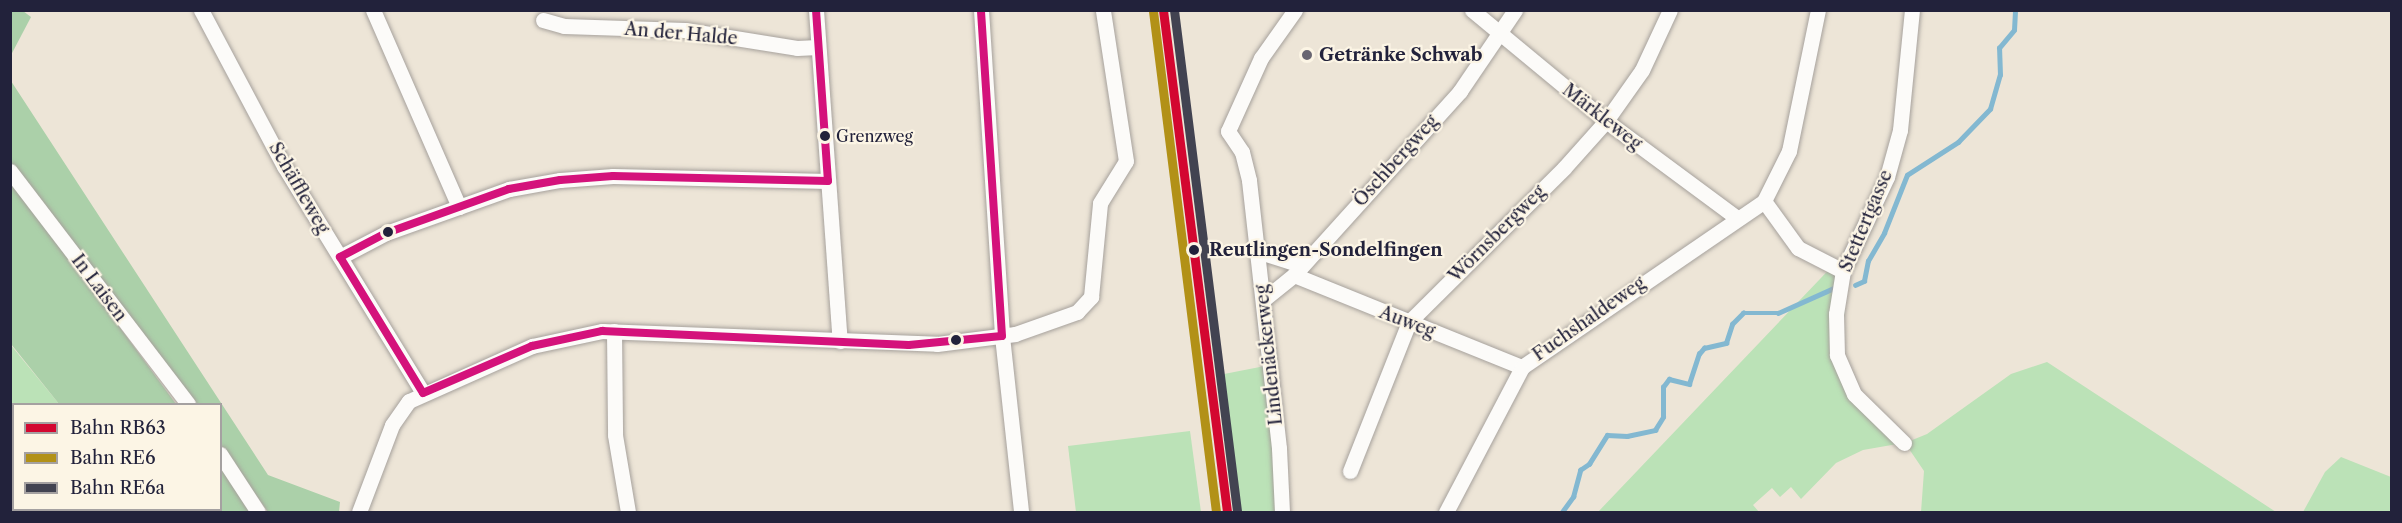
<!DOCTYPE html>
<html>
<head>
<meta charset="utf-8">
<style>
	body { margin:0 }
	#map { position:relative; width:2402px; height:523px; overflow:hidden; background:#ede5d7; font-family:"Libre Caslon Text",serif }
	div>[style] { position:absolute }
	.green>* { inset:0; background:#bbe2b7 }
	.forest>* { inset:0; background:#abd0a9 }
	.stream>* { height:4.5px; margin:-2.25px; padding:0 2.25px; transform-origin:2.25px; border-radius:2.25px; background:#83b8d1 }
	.roads { filter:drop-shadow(0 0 2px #a6a19c) drop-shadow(0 0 2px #a6a19c) }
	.minor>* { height:15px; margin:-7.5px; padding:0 7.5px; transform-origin:7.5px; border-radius:7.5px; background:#fcfbf9 }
	.highway>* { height:21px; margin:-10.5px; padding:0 10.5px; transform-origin:10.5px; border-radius:10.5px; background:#ebe3d8 }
	.bus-1>* { height:8px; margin:-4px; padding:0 4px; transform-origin:4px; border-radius:4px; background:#d4127b }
	.rail-1>* { height:9px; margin:-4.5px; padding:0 4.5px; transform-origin:4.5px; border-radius:4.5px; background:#d30730 }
	.rail-2>* { height:9px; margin:-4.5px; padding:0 4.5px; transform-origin:4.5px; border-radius:4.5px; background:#b29117 }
	.rail-3>* { height:9px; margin:-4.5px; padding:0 4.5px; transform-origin:4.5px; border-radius:4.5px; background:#424351 }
	.dots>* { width:16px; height:16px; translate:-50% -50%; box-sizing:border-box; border:3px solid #fcf5e5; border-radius:50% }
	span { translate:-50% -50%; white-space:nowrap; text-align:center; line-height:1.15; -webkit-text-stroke:4.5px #fcf5e5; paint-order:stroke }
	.bus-label { font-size:16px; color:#22223b }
	.left { translate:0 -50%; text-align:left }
	.street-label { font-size:18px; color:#22223b }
	.poi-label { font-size:18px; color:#22223b; font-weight:700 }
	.stop-label { font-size:18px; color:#22223b; font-weight:700 }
	.frame { position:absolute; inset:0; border:12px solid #22223b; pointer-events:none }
	.legend { position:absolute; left:12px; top:403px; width:210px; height:108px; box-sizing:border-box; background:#fcf5e5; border:2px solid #a5a1a1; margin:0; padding:8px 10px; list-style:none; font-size:18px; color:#22223b }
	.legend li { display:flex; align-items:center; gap:12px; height:30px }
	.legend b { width:30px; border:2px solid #a5a1a1 }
</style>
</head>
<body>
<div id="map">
	<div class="green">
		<div style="clip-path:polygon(1861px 236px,1849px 266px,1841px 349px,1852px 382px,1903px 443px,1863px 450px,1836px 463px,1801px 499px,1791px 487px,1780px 497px,1772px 488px,1753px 505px,1759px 512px,1598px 512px)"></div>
		<div style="clip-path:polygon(10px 344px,59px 404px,14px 404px,13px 430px)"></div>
		<div style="clip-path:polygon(2047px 362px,2276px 512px,1921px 512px,1924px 471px,1905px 443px,1927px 434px,2011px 374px)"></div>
		<div style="clip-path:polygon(1270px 365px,1278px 512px,1234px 512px,1219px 375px)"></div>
		<div style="clip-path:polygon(1190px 431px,1201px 512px,1076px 512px,1068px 446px)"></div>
		<div style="clip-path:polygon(2341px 457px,2391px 477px,2391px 512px,2303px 512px,2325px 472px)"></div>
	</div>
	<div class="forest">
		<div style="clip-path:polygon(11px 10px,23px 11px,31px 17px,11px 55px)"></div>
		<div style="clip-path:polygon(11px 81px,268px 475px,340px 502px,339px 512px,268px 512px,221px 445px,220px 404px,190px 404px,11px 163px)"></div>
		<div style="clip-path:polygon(10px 178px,176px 404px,59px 404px,11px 344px)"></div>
		<div style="clip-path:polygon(221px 461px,251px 512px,135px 510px,220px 510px)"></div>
	</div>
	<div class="stream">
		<div style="left:1855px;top:285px;width:10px;rotate:-24deg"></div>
		<div style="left:1864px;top:281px;width:20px;rotate:-79deg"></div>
		<div style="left:1868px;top:261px;width:32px;rotate:-60deg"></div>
		<div style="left:1884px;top:233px;width:62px;rotate:-68.4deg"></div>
		<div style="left:1907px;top:175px;width:61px;rotate:-32.9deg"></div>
		<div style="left:1958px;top:142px;width:46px;rotate:-45.9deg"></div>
		<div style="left:1990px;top:109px;width:35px;rotate:-74deg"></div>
		<div style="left:2000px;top:75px;width:27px;rotate:-92deg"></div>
		<div style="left:1999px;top:48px;width:23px;rotate:-50deg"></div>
		<div style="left:2014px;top:30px;width:20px;rotate:-87deg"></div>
		<div style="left:1562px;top:512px;width:19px;rotate:-54deg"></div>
		<div style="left:1573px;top:497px;width:28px;rotate:-75deg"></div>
		<div style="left:1580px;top:470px;width:11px;rotate:-34deg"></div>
		<div style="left:1589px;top:464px;width:34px;rotate:-58deg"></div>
		<div style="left:1607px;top:435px;width:20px;rotate:3deg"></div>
		<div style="left:1627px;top:436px;width:29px;rotate:-12deg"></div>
		<div style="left:1655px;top:430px;width:15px;rotate:-58deg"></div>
		<div style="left:1663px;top:417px;width:30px;rotate:-90deg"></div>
		<div style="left:1663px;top:387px;width:10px;rotate:-53deg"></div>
		<div style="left:1669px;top:379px;width:21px;rotate:14deg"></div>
		<div style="left:1689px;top:384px;width:32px;rotate:-72deg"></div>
		<div style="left:1699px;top:354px;width:8px;rotate:-50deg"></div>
		<div style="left:1704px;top:348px;width:23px;rotate:-13deg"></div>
		<div style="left:1726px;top:343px;width:20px;rotate:-72deg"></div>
		<div style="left:1732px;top:324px;width:16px;rotate:-45deg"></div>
		<div style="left:1743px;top:313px;width:35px"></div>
		<div style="left:1778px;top:313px;width:61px;rotate:-24.1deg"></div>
	</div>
	<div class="roads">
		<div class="minor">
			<div style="left:201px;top:10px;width:177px;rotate:62deg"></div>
			<div style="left:284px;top:166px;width:266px;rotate:58.5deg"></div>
			<div style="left:373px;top:10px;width:215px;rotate:66.4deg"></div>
			<div style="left:816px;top:10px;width:332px;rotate:85.9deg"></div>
			<div style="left:981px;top:10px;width:327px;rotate:86.3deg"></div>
			<div style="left:1002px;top:336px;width:177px;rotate:83.8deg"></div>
			<div style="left:1472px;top:10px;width:174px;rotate:39.6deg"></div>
			<div style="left:1606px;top:121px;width:163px;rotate:36.5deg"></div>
			<div style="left:543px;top:20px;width:22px;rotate:16deg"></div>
			<div style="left:564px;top:26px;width:121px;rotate:1.9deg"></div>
			<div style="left:685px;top:30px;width:113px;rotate:9.1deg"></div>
			<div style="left:797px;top:48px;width:21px;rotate:-3deg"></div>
			<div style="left:10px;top:171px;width:293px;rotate:52.6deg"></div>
			<div style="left:1764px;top:201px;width:58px;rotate:54.1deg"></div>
			<div style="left:1798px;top:248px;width:51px;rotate:27.1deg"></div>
			<div style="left:1257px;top:251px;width:46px;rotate:17.7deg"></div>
			<div style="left:340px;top:257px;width:52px;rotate:-27.6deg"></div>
			<div style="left:386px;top:233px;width:131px;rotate:-19.7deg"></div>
			<div style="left:509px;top:189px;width:52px;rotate:-10deg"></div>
			<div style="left:560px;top:180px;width:53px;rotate:-4.3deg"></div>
			<div style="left:613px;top:176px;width:215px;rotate:1.3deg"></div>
			<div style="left:1294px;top:275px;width:246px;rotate:22deg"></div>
			<div style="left:1263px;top:300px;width:40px;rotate:-39deg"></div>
			<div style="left:1294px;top:275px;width:248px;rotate:-47.9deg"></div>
			<div style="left:1460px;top:91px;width:98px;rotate:-55.8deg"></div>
			<div style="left:614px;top:331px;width:104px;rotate:89.4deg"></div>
			<div style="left:615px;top:435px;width:78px;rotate:80.4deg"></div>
			<div style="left:1904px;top:443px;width:70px;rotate:-135.6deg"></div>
			<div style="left:1854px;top:394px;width:43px;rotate:-113.6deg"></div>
			<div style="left:1837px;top:355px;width:41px;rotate:-91.4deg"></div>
			<div style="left:1836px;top:314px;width:44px;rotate:-80.8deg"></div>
			<div style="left:1843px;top:271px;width:104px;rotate:-64.9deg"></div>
			<div style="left:1887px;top:177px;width:49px;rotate:-74.5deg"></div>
			<div style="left:1900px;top:130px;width:121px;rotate:-84.3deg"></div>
			<div style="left:220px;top:454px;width:69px;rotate:56.8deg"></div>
			<div style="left:1350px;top:471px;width:160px;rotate:-68.4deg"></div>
			<div style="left:1409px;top:322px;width:218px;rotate:-44.8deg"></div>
			<div style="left:1564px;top:168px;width:63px;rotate:-48.2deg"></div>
			<div style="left:1606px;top:121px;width:62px;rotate:-54.8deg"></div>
			<div style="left:1642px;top:70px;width:66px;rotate:-65deg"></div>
			<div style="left:359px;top:512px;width:93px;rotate:-69.2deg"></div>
			<div style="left:392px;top:425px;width:29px;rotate:-55deg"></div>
			<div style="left:409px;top:401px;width:135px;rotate:-24.1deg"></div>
			<div style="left:532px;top:346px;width:72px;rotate:-12.1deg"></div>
			<div style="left:602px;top:331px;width:335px;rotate:2.2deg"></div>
			<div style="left:937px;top:344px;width:79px;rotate:-7.3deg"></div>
			<div style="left:1015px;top:334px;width:66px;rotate:-19.5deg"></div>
			<div style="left:1077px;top:312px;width:21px;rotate:-47deg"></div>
			<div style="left:1091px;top:297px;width:94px;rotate:-84.5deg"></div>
			<div style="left:1100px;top:203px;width:49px;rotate:-58.2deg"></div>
			<div style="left:1126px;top:161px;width:153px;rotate:-98.7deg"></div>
			<div style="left:1282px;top:512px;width:64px;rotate:-92.7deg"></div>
			<div style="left:1279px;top:448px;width:270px;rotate:-96.4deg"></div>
			<div style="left:1249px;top:180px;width:29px;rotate:-104deg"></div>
			<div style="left:1242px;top:152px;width:25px;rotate:-124deg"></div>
			<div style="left:1228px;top:131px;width:80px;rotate:-65.7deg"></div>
			<div style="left:1261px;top:58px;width:59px;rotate:-54.7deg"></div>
			<div style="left:1446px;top:512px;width:164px;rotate:-62.3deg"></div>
			<div style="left:1522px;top:367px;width:293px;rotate:-34.4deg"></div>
			<div style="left:1764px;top:201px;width:56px;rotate:-63.4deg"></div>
			<div style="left:1789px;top:151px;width:144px;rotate:-78.4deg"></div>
		</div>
		<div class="highway">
			<div style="left:10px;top:452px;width:6px;rotate:45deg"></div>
			<div style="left:10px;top:494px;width:6px;rotate:45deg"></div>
			<div style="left:53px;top:510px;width:3px;rotate:45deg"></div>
		</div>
	</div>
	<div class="bus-1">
		<div style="left:816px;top:10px;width:171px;rotate:86deg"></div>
		<div style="left:828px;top:181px;width:215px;rotate:-178.7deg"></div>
		<div style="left:613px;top:176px;width:53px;rotate:175.7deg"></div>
		<div style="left:560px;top:180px;width:52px;rotate:170deg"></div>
		<div style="left:509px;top:189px;width:131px;rotate:160.3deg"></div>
		<div style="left:386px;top:233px;width:52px;rotate:152.4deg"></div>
		<div style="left:340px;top:257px;width:159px;rotate:58.6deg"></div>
		<div style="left:423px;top:393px;width:119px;rotate:-23.3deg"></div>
		<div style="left:532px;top:346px;width:72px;rotate:-12.1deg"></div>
		<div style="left:602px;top:331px;width:307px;rotate:2.6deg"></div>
		<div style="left:909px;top:345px;width:93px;rotate:-5.5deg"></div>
		<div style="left:1002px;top:336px;width:327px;rotate:-93.7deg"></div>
	</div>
	<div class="rail-1">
		<div style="left:1163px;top:10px;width:506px;rotate:82.73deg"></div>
	</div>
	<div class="rail-2">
		<div style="left:1153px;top:11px;width:505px;rotate:82.83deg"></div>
	</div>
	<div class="rail-3">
		<div style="left:1174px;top:10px;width:505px;rotate:82.83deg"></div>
	</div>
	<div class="dots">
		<div style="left:1307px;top:55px;background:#696672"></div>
		<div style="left:825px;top:136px;background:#22223b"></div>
		<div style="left:388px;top:232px;background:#22223b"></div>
		<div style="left:1194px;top:250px;background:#22223b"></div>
		<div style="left:956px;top:340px;background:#22223b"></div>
	</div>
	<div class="bus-label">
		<span class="left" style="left:836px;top:136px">Grenzweg</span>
	</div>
	<div class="street-label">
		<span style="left:681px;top:34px;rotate:5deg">An der Halde</span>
		<span style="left:1602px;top:117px;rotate:38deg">Märkleweg</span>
		<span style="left:1396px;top:161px;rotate:-48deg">Öschbergweg</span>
		<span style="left:299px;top:188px;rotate:60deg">Schäffleweg</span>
		<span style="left:1866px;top:221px;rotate:-67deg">Stettertgasse</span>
		<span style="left:1497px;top:234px;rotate:-45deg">Wörnsbergweg</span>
		<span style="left:99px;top:288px;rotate:53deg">In Laisen</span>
		<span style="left:1589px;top:319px;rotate:-35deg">Fuchshaldeweg</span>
		<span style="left:1407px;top:322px;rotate:21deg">Auweg</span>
		<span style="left:1269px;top:355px;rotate:-96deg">Lindenäckerweg</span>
	</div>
	<div class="poi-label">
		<span class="left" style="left:1319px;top:55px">Getränke Schwab</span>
	</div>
	<div class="stop-label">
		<span class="left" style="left:1209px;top:250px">Reutlingen-Sondelfingen</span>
	</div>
	<div class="frame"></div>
	<ul class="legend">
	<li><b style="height:8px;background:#d30730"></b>Bahn RB63</li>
	<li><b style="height:8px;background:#b29117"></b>Bahn RE6</li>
	<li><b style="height:8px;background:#424351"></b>Bahn RE6a</li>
	</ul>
</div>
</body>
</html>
